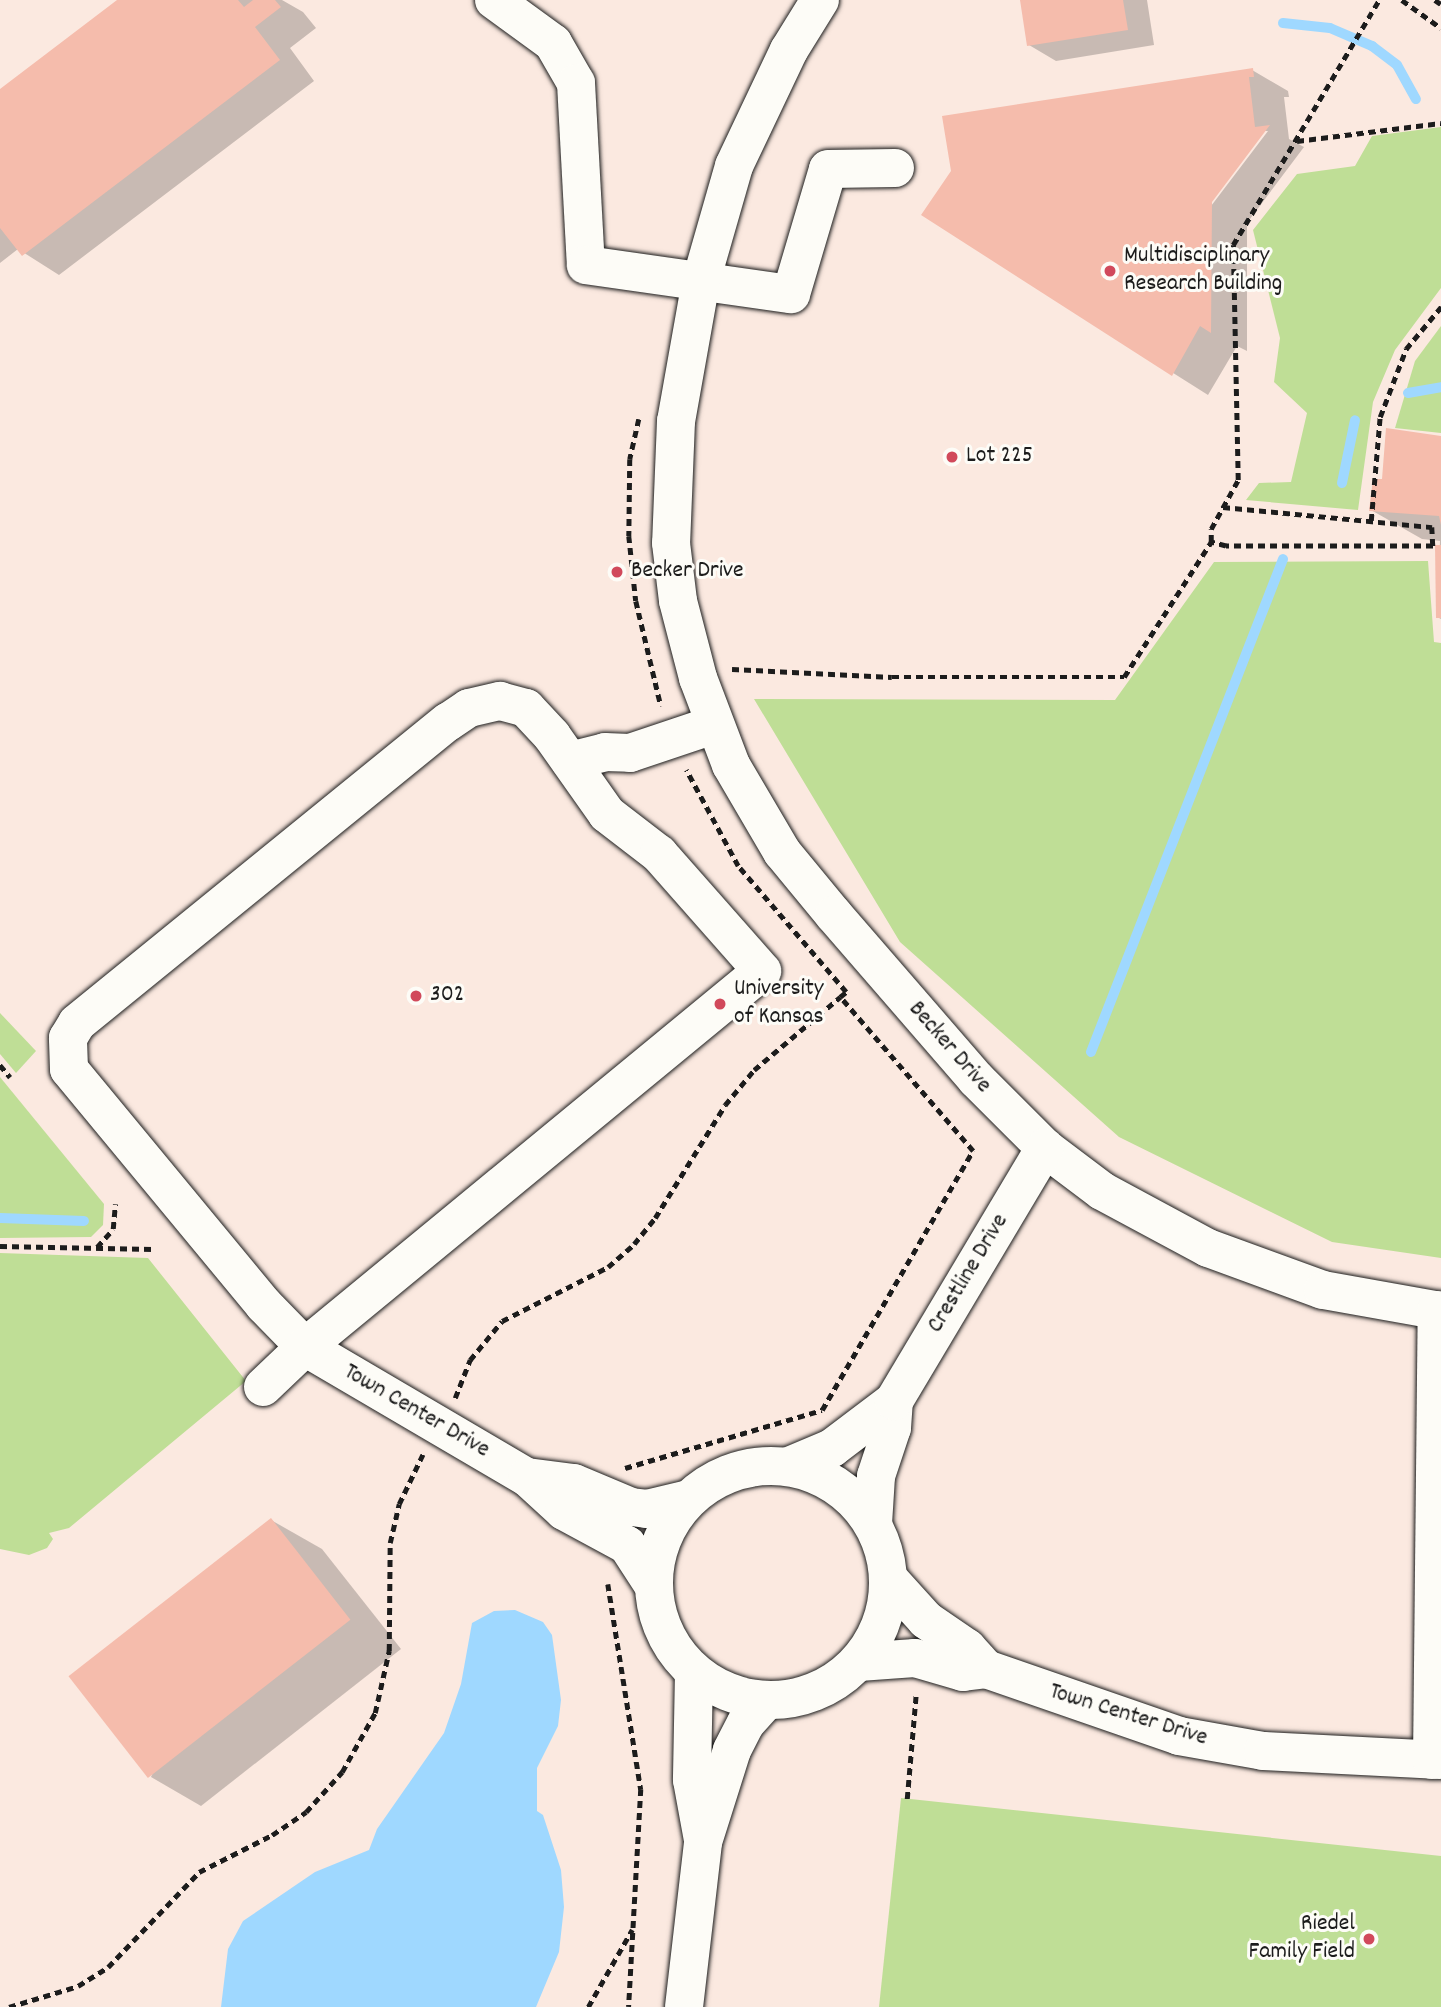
<!DOCTYPE html>
<html>
<head>
<meta charset="utf-8">
<style>
	body { margin:0 }
	#map { position:relative; width:1441px; height:2007px; overflow:hidden; background:#fdfcf7; font-family:Dekko,sans-serif }
	div>[style] { position:absolute }
	.built>* { inset:0; background:#fbe9e0; transform-origin:0 0 }
	.green>* { inset:0; background:#bfde96 }
	.water>* { inset:0; background:#9fd8ff }
	.shadow>* { inset:0; background:#0003 }
	.stream>* { height:10px; margin:-5px; padding:0 5px; transform-origin:5px; border-radius:5px; background:#9fd8ff }
	.building>* { inset:0; background:#f5bcac; transform-origin:0 0 }
	.path>* { height:4.5px; margin-top:-2.25px; transform-origin:0; background:repeating-linear-gradient(90deg,#1c1c1c 0 7px,transparent 0 12px) }
	.roads { filter:drop-shadow(0 0 2px #1c1c1c) drop-shadow(0 0 2px #1c1c1c) }
	.minor>* { height:38px; margin:-19px; padding:0 19px; transform-origin:19px; border-radius:19px; background:#fdfcf7 }
	.minor>.ring { margin:-19px; padding:0; box-sizing:content-box; background:none; border:38px solid #fdfcf7; border-radius:50% }
	.dots>* { width:19px; height:19px; translate:-50% -50%; box-sizing:border-box; border:4px solid #fdfcf7; border-radius:50% }
	span { translate:-50% -50%; white-space:nowrap; text-align:center; line-height:1.15; -webkit-text-stroke:6px #fdfcf7; paint-order:stroke }
	.poi-label { font-size:24px; color:#1c1c1c }
	.left { translate:0 -50%; text-align:left }
	.right { translate:-100% -50%; text-align:right }
	.street-label { font-size:24px; color:#1c1c1c }
</style>
</head>
<body>
<div id="map">
	<div class="built">
		<div style="left:0;top:0;width:1441px;height:2007px"></div>
	</div>
	<div class="green">
		<div style="clip-path:polygon(1441px 127px,1441px 288px,1395px 350px,1373px 402px,1358px 510px,1246px 500px,1259px 483px,1291px 482px,1307px 413px,1274px 382px,1280px 338px,1253px 230px,1297px 174px,1355px 166px,1372px 136px)"></div>
		<div style="clip-path:polygon(1441px 326px,1441px 433px,1395px 428px,1415px 361px)"></div>
		<div style="clip-path:polygon(1428px 561px,1434px 642px,1441px 643px,1441px 1258px,1332px 1242px,1119px 1137px,900px 942px,754px 699px,1115px 700px,1214px 562px)"></div>
		<div style="clip-path:polygon(0 1013px,36px 1051px,16px 1073px,0 1054px)"></div>
		<div style="clip-path:polygon(0 1077px,104px 1204px,103px 1225px,91px 1237px,0 1238px)"></div>
		<div style="clip-path:polygon(0 1253px,148px 1258px,246px 1381px,69px 1528px,49px 1533px,53px 1539px,47px 1548px,29px 1555px,0 1549px)"></div>
		<div style="clip-path:polygon(901px 1798px,1441px 1856px,1441px 2007px,879px 2007px)"></div>
	</div>
	<div class="water">
		<div style="clip-path:polygon(515px 1610px,543px 1622px,552px 1635px,561px 1700px,558px 1726px,537px 1768px,537px 1811px,543px 1815px,561px 1870px,564px 1907px,559px 1952px,536px 2007px,221px 2007px,228px 1949px,243px 1921px,315px 1872px,369px 1850px,377px 1829px,444px 1733px,461px 1684px,472px 1623px,494px 1611px)"></div>
	</div>
	<div class="shadow">
		<div style="clip-path:polygon(119px 0,282px 0,303px 12px,316px 28px,290px 48px,314px 81px,59px 275px,18px 249px,0 263px,0 91px)"></div>
		<div style="clip-path:polygon(1022px 0,1147px 0,1154px 45px,1056px 61px,1029px 45px)"></div>
		<div style="clip-path:polygon(evenodd,1252px 70px,1288px 91px,1289px 97px,1284px 97px,1289px 139px,1304px 147px,1247px 223px,1247px 351px,1237px 346px,1208px 395px,923px 215px,1252px 70px,1263px 131px,1268px 131px,1208px 210px,1205px 208px,1263px 131px)"></div>
		<div style="clip-path:polygon(1441px 439px,1441px 619px,1437px 617px,1440px 541px,1422px 539px,1371px 510px,1384px 481px)"></div>
		<div style="clip-path:polygon(271px 1520px,322px 1549px,401px 1649px,201px 1806px,151px 1777px)"></div>
	</div>
	<div class="stream">
		<div style="left:1283px;top:23px;width:47px;rotate:6.1deg"></div>
		<div style="left:1330px;top:28px;width:46px;rotate:23.2deg"></div>
		<div style="left:1372px;top:46px;width:31px;rotate:37deg"></div>
		<div style="left:1397px;top:65px;width:39px;rotate:61deg"></div>
		<div style="left:1408px;top:393px;width:34px;rotate:-10deg"></div>
		<div style="left:1342px;top:483px;width:64px;rotate:-78.3deg"></div>
		<div style="left:1091px;top:1052px;width:529px;rotate:-68.72deg"></div>
		<div style="left:0;top:1218px;width:84px;rotate:2deg"></div>
	</div>
	<div class="building">
		<div style="clip-path:polygon(117px 0,238px 0,244px 7px,253px 0,275px 0,281px 7px,255px 27px,280px 60px,22px 256px,0 228px,0 89px)"></div>
		<div style="clip-path:polygon(1020px 0,1123px 0,1128px 30px,1027px 46px)"></div>
		<div style="clip-path:polygon(1253px 68px,1254px 77px,1249px 77px,1255px 127px,1270px 125px,1212px 202px,1211px 333px,1200px 326px,1172px 376px,921px 215px,951px 171px,942px 116px)"></div>
		<div style="clip-path:polygon(1386px 428px,1441px 436px,1441px 525px,1439px 516px,1369px 511px,1373px 479px,1382px 479px)"></div>
		<div style="clip-path:polygon(1435px 545px,1441px 545px,1441px 618px,1436px 618px)"></div>
		<div style="left:271px;top:1518px;width:129px;height:257px;rotate:52deg"></div>
	</div>
	<div class="path">
		<div style="left:1402px;top:0;width:48px;rotate:35.7deg"></div>
		<div style="left:1435px;top:0;width:7px;rotate:34deg"></div>
		<div style="left:1297px;top:141px;width:145px;rotate:-7.1deg"></div>
		<div style="left:639px;top:419px;width:41px;rotate:102.7deg"></div>
		<div style="left:630px;top:459px;width:77px;rotate:90.7deg"></div>
		<div style="left:629px;top:536px;width:65px;rotate:83.9deg"></div>
		<div style="left:636px;top:601px;width:108px;rotate:76.6deg"></div>
		<div style="left:1223px;top:507px;width:210px;rotate:5.5deg"></div>
		<div style="left:1432px;top:527px;width:19px;rotate:87deg"></div>
		<div style="left:1433px;top:546px;width:207px;rotate:180deg"></div>
		<div style="left:1226px;top:546px;width:16px;rotate:-165deg"></div>
		<div style="left:1211px;top:542px;width:13px;rotate:-90deg"></div>
		<div style="left:1211px;top:529px;width:56px;rotate:-61.1deg"></div>
		<div style="left:1238px;top:480px;width:235px;rotate:-91.2deg"></div>
		<div style="left:1233px;top:245px;width:285px;rotate:-59.2deg"></div>
		<div style="left:1371px;top:521px;width:104px;rotate:-85.1deg"></div>
		<div style="left:1380px;top:417px;width:73px;rotate:-69.1deg"></div>
		<div style="left:1406px;top:349px;width:55px;rotate:-50.2deg"></div>
		<div style="left:732px;top:669px;width:160px;rotate:2.9deg"></div>
		<div style="left:892px;top:677px;width:232px"></div>
		<div style="left:1124px;top:677px;width:161px;rotate:-57.2deg"></div>
		<div style="left:0;top:1065px;width:16px;rotate:50deg"></div>
		<div style="left:0;top:1246px;width:153px;rotate:1.1deg"></div>
		<div style="left:97px;top:1247px;width:24px;rotate:-48deg"></div>
		<div style="left:113px;top:1229px;width:25px;rotate:-85deg"></div>
		<div style="left:455px;top:1398px;width:41px;rotate:-68.5deg"></div>
		<div style="left:470px;top:1360px;width:50px;rotate:-50.6deg"></div>
		<div style="left:502px;top:1321px;width:119px;rotate:-27deg"></div>
		<div style="left:608px;top:1267px;width:35px;rotate:-41deg"></div>
		<div style="left:634px;top:1244px;width:33px;rotate:-51deg"></div>
		<div style="left:655px;top:1218px;width:133px;rotate:-58.2deg"></div>
		<div style="left:725px;top:1105px;width:45px;rotate:-50.4deg"></div>
		<div style="left:754px;top:1070px;width:113px;rotate:-40.3deg"></div>
		<div style="left:625px;top:1468px;width:205px;rotate:-16.4deg"></div>
		<div style="left:822px;top:1410px;width:300px;rotate:-59.8deg"></div>
		<div style="left:973px;top:1151px;width:203px;rotate:-130.8deg"></div>
		<div style="left:840px;top:997px;width:8px;rotate:-40deg"></div>
		<div style="left:846px;top:992px;width:166px;rotate:-130.6deg"></div>
		<div style="left:738px;top:866px;width:109px;rotate:-118.4deg"></div>
		<div style="left:608px;top:1584px;width:208px;rotate:80.9deg"></div>
		<div style="left:641px;top:1789px;width:218px;rotate:93.2deg"></div>
		<div style="left:907px;top:1799px;width:105px;rotate:-85.1deg"></div>
		<div style="left:9px;top:2007px;width:72px;rotate:-16.9deg"></div>
		<div style="left:78px;top:1986px;width:36px;rotate:-32deg"></div>
		<div style="left:108px;top:1967px;width:132px;rotate:-46.2deg"></div>
		<div style="left:199px;top:1872px;width:82px;rotate:-26.9deg"></div>
		<div style="left:272px;top:1835px;width:41px;rotate:-34.1deg"></div>
		<div style="left:306px;top:1812px;width:54px;rotate:-48deg"></div>
		<div style="left:342px;top:1772px;width:68px;rotate:-60.8deg"></div>
		<div style="left:375px;top:1713px;width:64px;rotate:-77.3deg"></div>
		<div style="left:389px;top:1651px;width:108px;rotate:-89.5deg"></div>
		<div style="left:390px;top:1543px;width:40px;rotate:-77deg"></div>
		<div style="left:399px;top:1504px;width:55px;rotate:-64.4deg"></div>
		<div style="left:588px;top:2007px;width:89px;rotate:-60.3deg"></div>
	</div>
	<div class="roads">
		<div class="minor">
			<div style="left:494px;top:0;width:73px;rotate:36.1deg"></div>
			<div style="left:553px;top:43px;width:46px;rotate:60.1deg"></div>
			<div style="left:576px;top:83px;width:182px;rotate:86.9deg"></div>
			<div style="left:586px;top:265px;width:207px;rotate:8.1deg"></div>
			<div style="left:791px;top:294px;width:130px;rotate:-73.5deg"></div>
			<div style="left:828px;top:169px;width:67px;rotate:-0.9deg"></div>
			<div style="left:820px;top:0;width:59px;rotate:121.8deg"></div>
			<div style="left:789px;top:50px;width:128px;rotate:115.4deg"></div>
			<div style="left:734px;top:166px;width:120px;rotate:106deg"></div>
			<div style="left:701px;top:281px;width:142px;rotate:100.1deg"></div>
			<div style="left:676px;top:421px;width:122px;rotate:92.3deg"></div>
			<div style="left:671px;top:543px;width:58px;rotate:83.1deg"></div>
			<div style="left:678px;top:601px;width:80px;rotate:75.4deg"></div>
			<div style="left:698px;top:678px;width:93px;rotate:69.2deg"></div>
			<div style="left:731px;top:765px;width:101px;rotate:59.6deg"></div>
			<div style="left:782px;top:852px;width:82px;rotate:50.5deg"></div>
			<div style="left:834px;top:915px;width:217px;rotate:49.1deg"></div>
			<div style="left:976px;top:1079px;width:98px;rotate:45deg"></div>
			<div style="left:1045px;top:1148px;width:71px;rotate:37deg"></div>
			<div style="left:1102px;top:1191px;width:120px;rotate:28.3deg"></div>
			<div style="left:1208px;top:1248px;width:122px;rotate:20.1deg"></div>
			<div style="left:1323px;top:1290px;width:120px;rotate:10.1deg"></div>
			<div style="left:500px;top:701px;width:27px;rotate:15deg"></div>
			<div style="left:526px;top:708px;width:38px;rotate:47deg"></div>
			<div style="left:552px;top:736px;width:95px;rotate:54.8deg"></div>
			<div style="left:607px;top:814px;width:66px;rotate:37.6deg"></div>
			<div style="left:659px;top:854px;width:156px;rotate:48.6deg"></div>
			<div style="left:762px;top:971px;width:592px;rotate:140.55deg"></div>
			<div style="left:305px;top:1347px;width:59px;rotate:-134.3deg"></div>
			<div style="left:264px;top:1305px;width:306px;rotate:-129.6deg"></div>
			<div style="left:69px;top:1069px;width:31px;rotate:-92deg"></div>
			<div style="left:68px;top:1038px;width:17px;rotate:-59deg"></div>
			<div style="left:77px;top:1023px;width:478px;rotate:-39.1deg"></div>
			<div style="left:448px;top:722px;width:25px;rotate:-34deg"></div>
			<div style="left:469px;top:708px;width:32px;rotate:-13deg"></div>
			<div style="left:570px;top:761px;width:36px;rotate:-14deg"></div>
			<div style="left:605px;top:752px;width:25px;rotate:2deg"></div>
			<div style="left:630px;top:753px;width:88px;rotate:-18.6deg"></div>
			<div style="left:263px;top:1387px;width:58px;rotate:-43.6deg"></div>
			<div style="left:305px;top:1347px;width:257px;rotate:30.4deg"></div>
			<div style="left:527px;top:1477px;width:50px;rotate:42.6deg"></div>
			<div style="left:564px;top:1511px;width:72px;rotate:28.4deg"></div>
			<div style="left:627px;top:1545px;width:48px;rotate:57deg"></div>
			<div class="ring" style="left:654px;top:1466px;width:196px;height:196px"></div>
			<div style="left:789px;top:1466px;width:47px;rotate:-22.7deg"></div>
			<div style="left:832px;top:1448px;width:78px;rotate:-37.2deg"></div>
			<div style="left:527px;top:1477px;width:47px;rotate:7.3deg"></div>
			<div style="left:574px;top:1483px;width:62px;rotate:22.8deg"></div>
			<div style="left:631px;top:1507px;width:16px;rotate:7deg"></div>
			<div style="left:647px;top:1509px;width:43px;rotate:-13.4deg"></div>
			<div style="left:873px;top:1524px;width:48px;rotate:-86.4deg"></div>
			<div style="left:876px;top:1476px;width:51px;rotate:-71.6deg"></div>
			<div style="left:892px;top:1428px;width:27px;rotate:-86deg"></div>
			<div style="left:894px;top:1401px;width:295px;rotate:-59.2deg"></div>
			<div style="left:889px;top:1579px;width:55px;rotate:47.9deg"></div>
			<div style="left:926px;top:1620px;width:50px;rotate:34.3deg"></div>
			<div style="left:967px;top:1648px;width:28px;rotate:48deg"></div>
			<div style="left:859px;top:1662px;width:56px;rotate:-4.1deg"></div>
			<div style="left:915px;top:1658px;width:50px;rotate:16.3deg"></div>
			<div style="left:963px;top:1672px;width:23px;rotate:-7deg"></div>
			<div style="left:986px;top:1669px;width:204px;rotate:19.1deg"></div>
			<div style="left:1179px;top:1736px;width:85px;rotate:10.1deg"></div>
			<div style="left:1263px;top:1751px;width:178px;rotate:2.9deg"></div>
			<div style="left:694px;top:1672px;width:108px;rotate:91.1deg"></div>
			<div style="left:692px;top:1780px;width:61px;rotate:79.6deg"></div>
			<div style="left:1432px;top:1760px;width:450px;rotate:-89.4deg"></div>
			<div style="left:684px;top:2007px;width:166px;rotate:-83.4deg"></div>
			<div style="left:703px;top:1842px;width:96px;rotate:-72.5deg"></div>
			<div style="left:732px;top:1750px;width:30px;rotate:-63deg"></div>
			<div style="left:746px;top:1723px;width:31px;rotate:-48deg"></div>
		</div>
	</div>
	<div class="dots">
		<div style="left:1110px;top:271px;background:#d1495b"></div>
		<div style="left:952px;top:457px;background:#d1495b"></div>
		<div style="left:617px;top:572px;background:#d1495b"></div>
		<div style="left:416px;top:996px;background:#d1495b"></div>
		<div style="left:720px;top:1004px;background:#d1495b"></div>
		<div style="left:1369px;top:1939px;background:#d1495b"></div>
	</div>
	<div class="poi-label">
		<span class="left" style="left:1124px;top:271px">Multidisciplinary<br>Research Building</span>
		<span class="left" style="left:966px;top:457px">Lot 225</span>
		<span class="left" style="left:631px;top:572px">Becker Drive</span>
		<span class="left" style="left:734px;top:1004px">University<br>of Kansas</span>
		<span class="left" style="left:430px;top:996px">302</span>
		<span class="right" style="left:1355px;top:1939px">Riedel<br>Family Field</span>
	</div>
	<div class="street-label">
		<span style="left:949px;top:1048px;rotate:49deg">Becker Drive</span>
		<span style="left:969px;top:1274px;rotate:-59deg">Crestline Drive</span>
		<span style="left:416px;top:1412px;rotate:30deg">Town Center Drive</span>
		<span style="left:1128px;top:1716px;rotate:17deg">Town Center Drive</span>
	</div>
</div>
</body>
</html>
